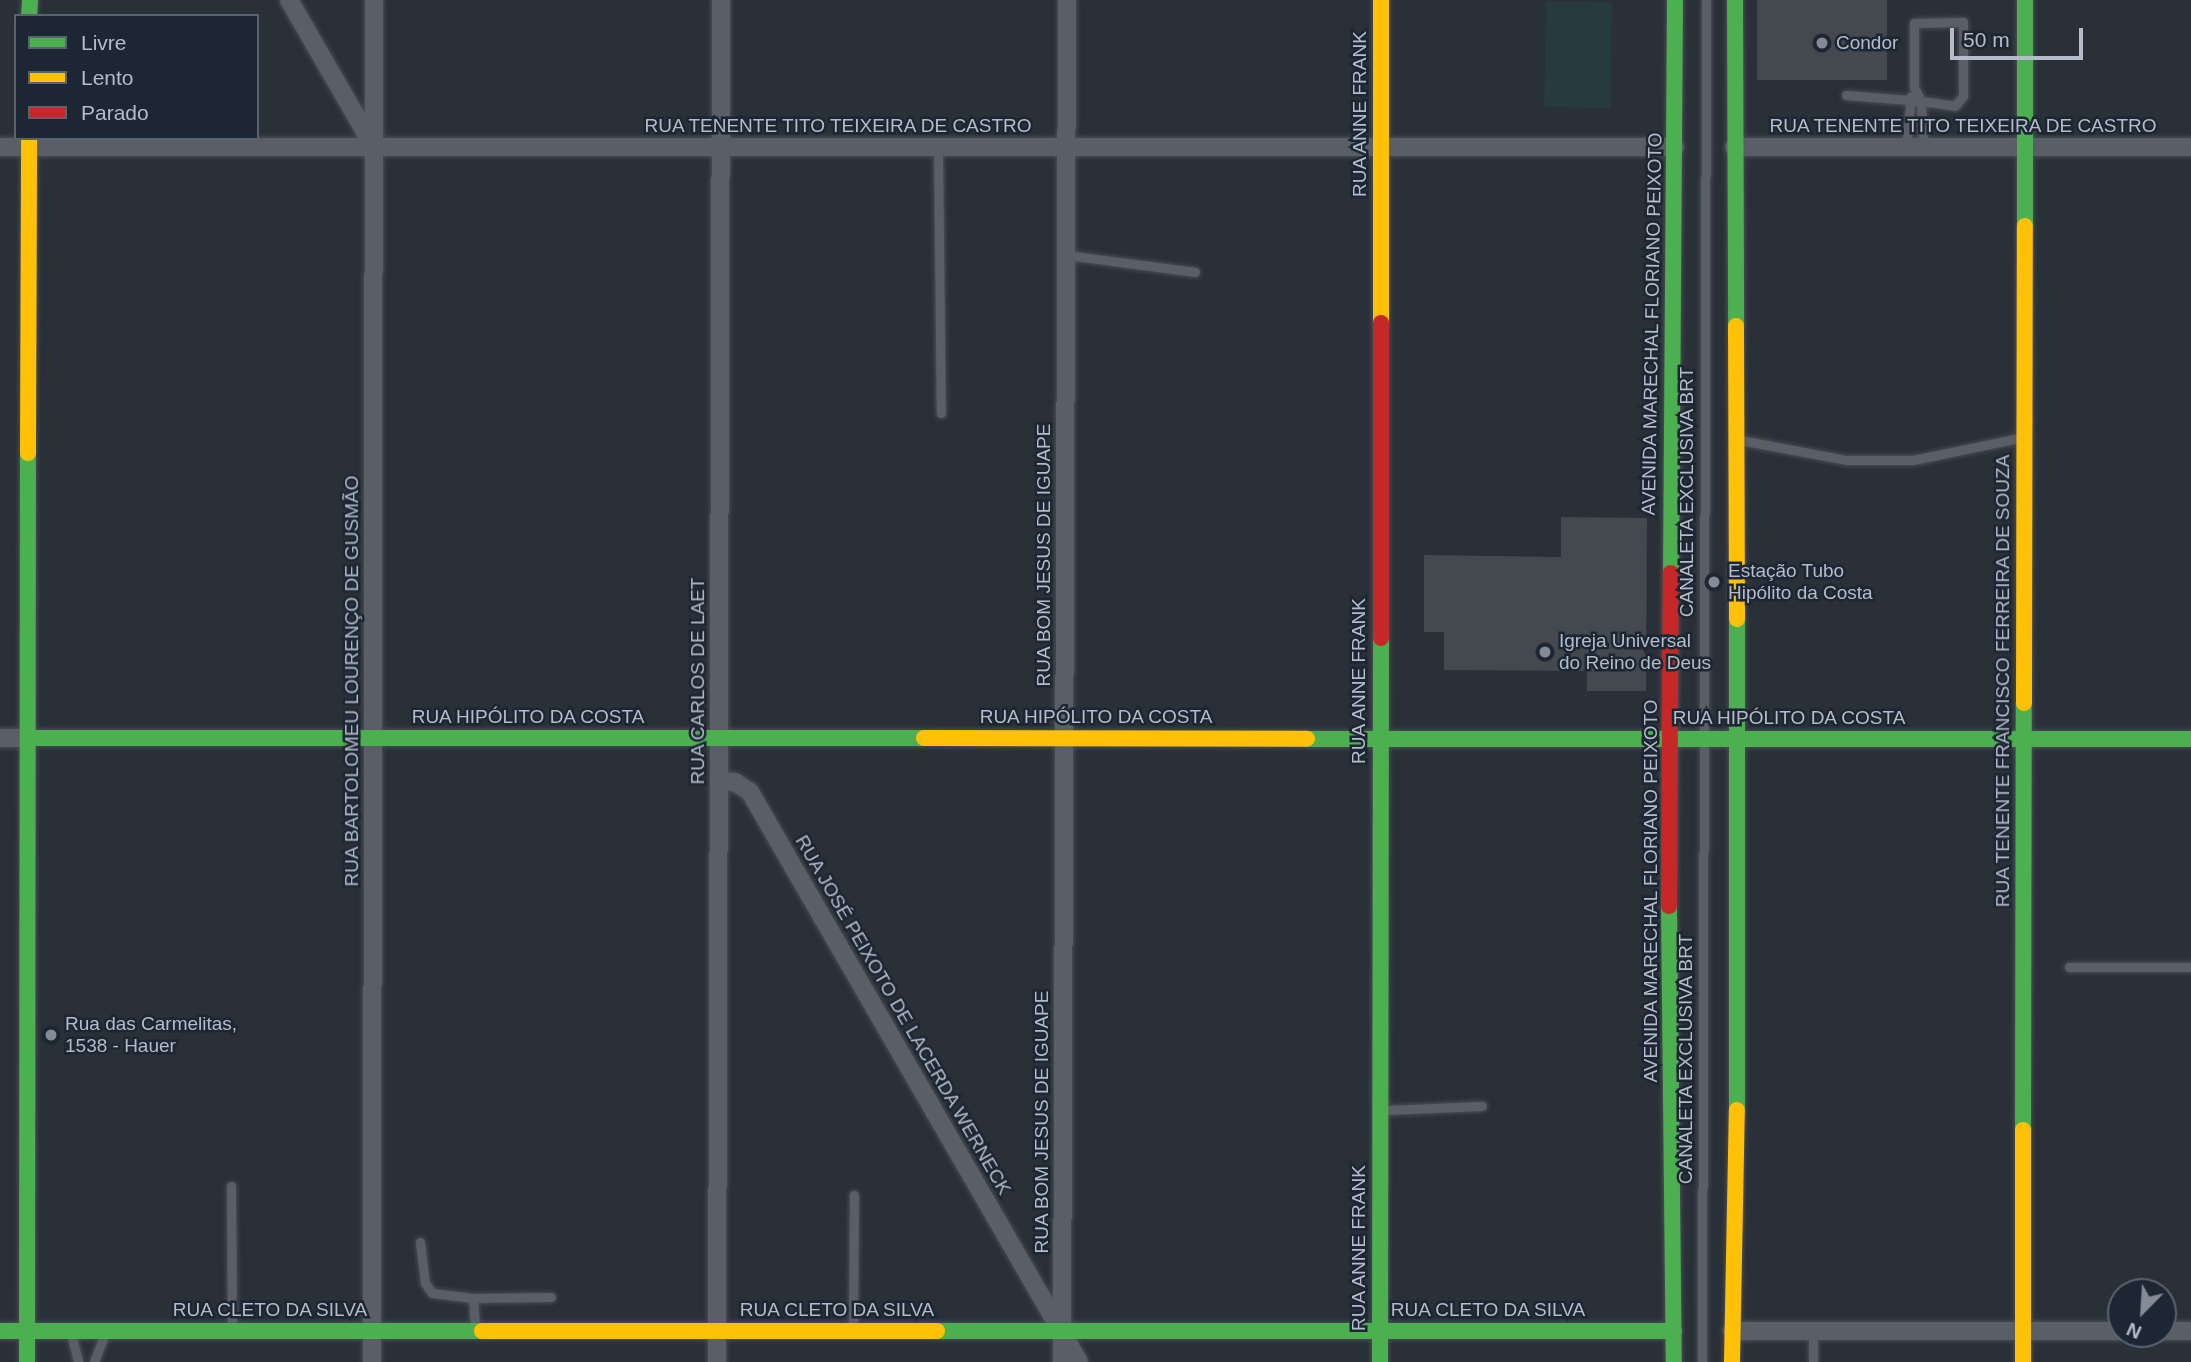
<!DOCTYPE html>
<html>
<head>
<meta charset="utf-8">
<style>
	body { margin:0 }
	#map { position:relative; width:2191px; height:1362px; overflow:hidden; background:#2a3038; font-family:Helvetica,sans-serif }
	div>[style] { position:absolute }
	.green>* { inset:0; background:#273a3e; transform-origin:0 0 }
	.building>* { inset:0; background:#444950; transform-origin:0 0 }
	.roads { filter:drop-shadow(0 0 2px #484c53) drop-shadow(0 0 2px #484c53) }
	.lane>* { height:9px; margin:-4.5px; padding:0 4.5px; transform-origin:4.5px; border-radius:4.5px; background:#5a5e66 }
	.street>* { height:18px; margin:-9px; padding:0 9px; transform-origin:9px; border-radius:9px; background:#5a5e66 }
	.fast>* { height:16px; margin:-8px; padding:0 8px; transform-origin:8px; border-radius:8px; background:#4caf50 }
	.slow>* { height:16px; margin:-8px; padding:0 8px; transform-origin:8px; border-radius:8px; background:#ffc107 }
	.jam>* { height:16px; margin:-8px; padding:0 8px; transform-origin:8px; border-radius:8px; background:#c62828 }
	.dots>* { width:19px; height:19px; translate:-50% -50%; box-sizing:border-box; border:4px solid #1d2633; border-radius:50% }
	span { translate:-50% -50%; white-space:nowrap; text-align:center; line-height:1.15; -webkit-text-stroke:5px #1d2633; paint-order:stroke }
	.poi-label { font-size:19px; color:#b4bcc9 }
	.left { translate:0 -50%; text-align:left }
	.street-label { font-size:19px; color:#b4bcc9 }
	.legend { position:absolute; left:14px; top:14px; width:245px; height:126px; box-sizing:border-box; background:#1d2633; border:2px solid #59626f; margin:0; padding:9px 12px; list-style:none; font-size:21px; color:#b4bcc9 }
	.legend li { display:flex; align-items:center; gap:14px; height:35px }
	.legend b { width:35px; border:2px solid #59626f }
	.north { position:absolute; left:2107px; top:1278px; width:70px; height:70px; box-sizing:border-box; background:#1d2633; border:2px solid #59626f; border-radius:50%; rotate:204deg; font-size:19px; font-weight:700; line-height:28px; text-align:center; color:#b4bcc9 }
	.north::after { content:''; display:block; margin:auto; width:24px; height:32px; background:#848b96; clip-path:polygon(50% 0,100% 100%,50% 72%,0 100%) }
	.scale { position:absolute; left:1950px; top:28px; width:133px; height:32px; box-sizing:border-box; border:4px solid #b4bcc9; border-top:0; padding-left:9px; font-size:21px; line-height:24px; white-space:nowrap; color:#b4bcc9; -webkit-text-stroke:5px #1d2633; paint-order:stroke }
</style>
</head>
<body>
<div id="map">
	<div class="green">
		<div style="left:1546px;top:1px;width:66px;height:106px;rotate:1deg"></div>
	</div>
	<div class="building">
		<div style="left:1757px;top:0;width:130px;height:80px"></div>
		<div style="clip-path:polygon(1561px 517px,1647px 518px,1646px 691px,1587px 691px,1587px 671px,1444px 670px,1444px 632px,1424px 632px,1424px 555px,1561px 557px)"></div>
	</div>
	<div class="roads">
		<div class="lane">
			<div style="left:1846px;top:95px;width:75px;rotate:4.6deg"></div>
			<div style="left:1921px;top:101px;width:34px;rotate:8deg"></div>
			<div style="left:1955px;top:106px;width:13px;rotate:-51deg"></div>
			<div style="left:1963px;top:96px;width:74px;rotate:-90deg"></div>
			<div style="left:1963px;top:22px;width:49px;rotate:178.8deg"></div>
			<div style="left:1914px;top:23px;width:64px;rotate:90deg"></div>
			<div style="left:1914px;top:87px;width:16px;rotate:63deg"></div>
			<div style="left:1921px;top:101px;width:46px;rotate:87.5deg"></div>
			<div style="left:938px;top:147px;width:266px;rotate:89.4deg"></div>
			<div style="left:1906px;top:147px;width:51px;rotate:-84.4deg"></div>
			<div style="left:1066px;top:255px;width:130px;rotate:7.5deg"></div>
			<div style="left:1740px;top:440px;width:109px;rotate:10.6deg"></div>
			<div style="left:1847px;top:460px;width:66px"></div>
			<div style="left:1913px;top:460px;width:108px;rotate:-11.7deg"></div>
			<div style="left:2069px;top:967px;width:122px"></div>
			<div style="left:1385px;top:1110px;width:97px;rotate:-2.4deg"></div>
			<div style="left:231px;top:1186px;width:143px;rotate:89.6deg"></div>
			<div style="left:420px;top:1242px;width:41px;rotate:83deg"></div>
			<div style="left:425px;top:1283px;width:12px;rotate:55deg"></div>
			<div style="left:432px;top:1293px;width:41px;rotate:7deg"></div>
			<div style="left:473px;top:1298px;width:31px;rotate:86deg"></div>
			<div style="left:473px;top:1298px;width:78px;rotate:-0.7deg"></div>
			<div style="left:853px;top:1330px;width:135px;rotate:-89.6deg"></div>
			<div style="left:1813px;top:1331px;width:31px;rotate:90deg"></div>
			<div style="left:71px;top:1333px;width:30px;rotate:76deg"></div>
			<div style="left:94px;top:1362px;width:30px;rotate:-69deg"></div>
			<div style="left:1702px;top:1362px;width:1362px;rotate:-89.83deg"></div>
		</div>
		<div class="street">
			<div style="left:289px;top:0;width:170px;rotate:60deg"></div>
			<div style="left:0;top:147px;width:1675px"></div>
			<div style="left:1734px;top:147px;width:457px"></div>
			<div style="left:0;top:738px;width:28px"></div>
			<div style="left:719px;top:781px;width:16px;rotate:4deg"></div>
			<div style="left:735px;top:782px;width:18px;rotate:34deg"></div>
			<div style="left:750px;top:792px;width:658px;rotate:60.01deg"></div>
			<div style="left:1732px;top:1331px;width:389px"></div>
			<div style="left:2163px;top:1331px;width:28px"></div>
			<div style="left:372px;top:1362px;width:1362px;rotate:-89.92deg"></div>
			<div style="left:717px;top:1362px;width:1362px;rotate:-89.83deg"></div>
			<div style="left:1062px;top:1362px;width:1362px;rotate:-89.79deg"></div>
		</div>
		<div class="fast">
			<div style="left:1735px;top:0;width:326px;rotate:89.8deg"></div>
			<div style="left:29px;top:16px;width:16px;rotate:-86deg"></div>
			<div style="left:2025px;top:226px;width:226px;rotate:-90deg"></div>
			<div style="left:1671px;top:573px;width:573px;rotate:-89.6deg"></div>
			<div style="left:28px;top:738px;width:896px"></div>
			<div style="left:1307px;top:739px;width:884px"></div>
			<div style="left:1669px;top:906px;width:456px;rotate:89.4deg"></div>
			<div style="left:1737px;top:1110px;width:491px;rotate:-90deg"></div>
			<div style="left:2023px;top:1130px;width:427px;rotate:-89.9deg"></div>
			<div style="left:0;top:1331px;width:482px"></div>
			<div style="left:937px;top:1331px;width:737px"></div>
			<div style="left:27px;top:1362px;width:909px;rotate:-89.94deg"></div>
			<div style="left:1380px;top:1362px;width:724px;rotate:-89.92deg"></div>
		</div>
		<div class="slow">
			<div style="left:1381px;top:323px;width:323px;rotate:-90deg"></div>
			<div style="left:1736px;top:326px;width:293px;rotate:89.8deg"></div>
			<div style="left:28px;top:453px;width:315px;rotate:-89.8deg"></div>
			<div style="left:2024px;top:703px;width:477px;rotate:-89.9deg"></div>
			<div style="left:924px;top:738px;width:383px;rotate:0.1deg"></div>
			<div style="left:482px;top:1331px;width:455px"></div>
			<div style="left:1732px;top:1362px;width:252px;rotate:-88.9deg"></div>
			<div style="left:2023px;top:1362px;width:232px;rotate:-90deg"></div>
		</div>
		<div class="jam">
			<div style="left:1381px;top:638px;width:315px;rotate:-90deg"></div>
			<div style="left:1669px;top:906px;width:333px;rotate:-89.7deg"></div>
		</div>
	</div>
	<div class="dots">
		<div style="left:1822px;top:43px;background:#848b96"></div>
		<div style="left:1714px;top:582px;background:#848b96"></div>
		<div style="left:1545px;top:652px;background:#848b96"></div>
		<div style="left:51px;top:1035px;background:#848b96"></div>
	</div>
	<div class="poi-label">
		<span class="left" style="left:1836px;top:43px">Condor</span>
		<span class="left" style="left:1728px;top:582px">Estação Tubo<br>Hipólito da Costa</span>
		<span class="left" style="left:1559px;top:652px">Igreja Universal<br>do Reino de Deus</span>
		<span class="left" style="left:65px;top:1035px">Rua das Carmelitas,<br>1538 - Hauer</span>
	</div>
	<div class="street-label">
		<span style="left:1360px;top:114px;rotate:-90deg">RUA ANNE FRANK</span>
		<span style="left:838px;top:126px">RUA TENENTE TITO TEIXEIRA DE CASTRO</span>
		<span style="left:1963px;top:126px">RUA TENENTE TITO TEIXEIRA DE CASTRO</span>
		<span style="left:1652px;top:324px;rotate:-89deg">AVENIDA MARECHAL FLORIANO PEIXOTO</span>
		<span style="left:1687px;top:492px;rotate:-90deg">CANALETA EXCLUSIVA BRT</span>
		<span style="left:1044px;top:555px;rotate:-90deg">RUA BOM JESUS DE IGUAPE</span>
		<span style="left:352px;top:681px;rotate:-90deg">RUA BARTOLOMEU LOURENÇO DE GUSMÃO</span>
		<span style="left:698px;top:681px;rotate:-90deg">RUA CARLOS DE LAET</span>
		<span style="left:1359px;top:681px;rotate:-90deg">RUA ANNE FRANK</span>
		<span style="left:2003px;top:681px;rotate:-90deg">RUA TENENTE FRANCISCO FERREIRA DE SOUZA</span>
		<span style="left:528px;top:717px">RUA HIPÓLITO DA COSTA</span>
		<span style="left:1096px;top:717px">RUA HIPÓLITO DA COSTA</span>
		<span style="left:1789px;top:718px">RUA HIPÓLITO DA COSTA</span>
		<span style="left:1651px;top:891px;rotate:-90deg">AVENIDA MARECHAL FLORIANO PEIXOTO</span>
		<span style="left:903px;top:1015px;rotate:60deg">RUA JOSÉ PEIXOTO DE LACERDA WERNECK</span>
		<span style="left:1686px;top:1059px;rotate:-90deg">CANALETA EXCLUSIVA BRT</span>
		<span style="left:1042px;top:1122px;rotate:-90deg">RUA BOM JESUS DE IGUAPE</span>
		<span style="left:1359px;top:1248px;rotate:-90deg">RUA ANNE FRANK</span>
		<span style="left:270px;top:1310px">RUA CLETO DA SILVA</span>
		<span style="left:837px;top:1310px">RUA CLETO DA SILVA</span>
		<span style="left:1488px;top:1310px">RUA CLETO DA SILVA</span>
	</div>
	<ul class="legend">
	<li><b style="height:9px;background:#4caf50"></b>Livre</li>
	<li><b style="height:9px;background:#ffc107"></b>Lento</li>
	<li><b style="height:9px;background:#c62828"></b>Parado</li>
	</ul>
	<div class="north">N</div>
	<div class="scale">50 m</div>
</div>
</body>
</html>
